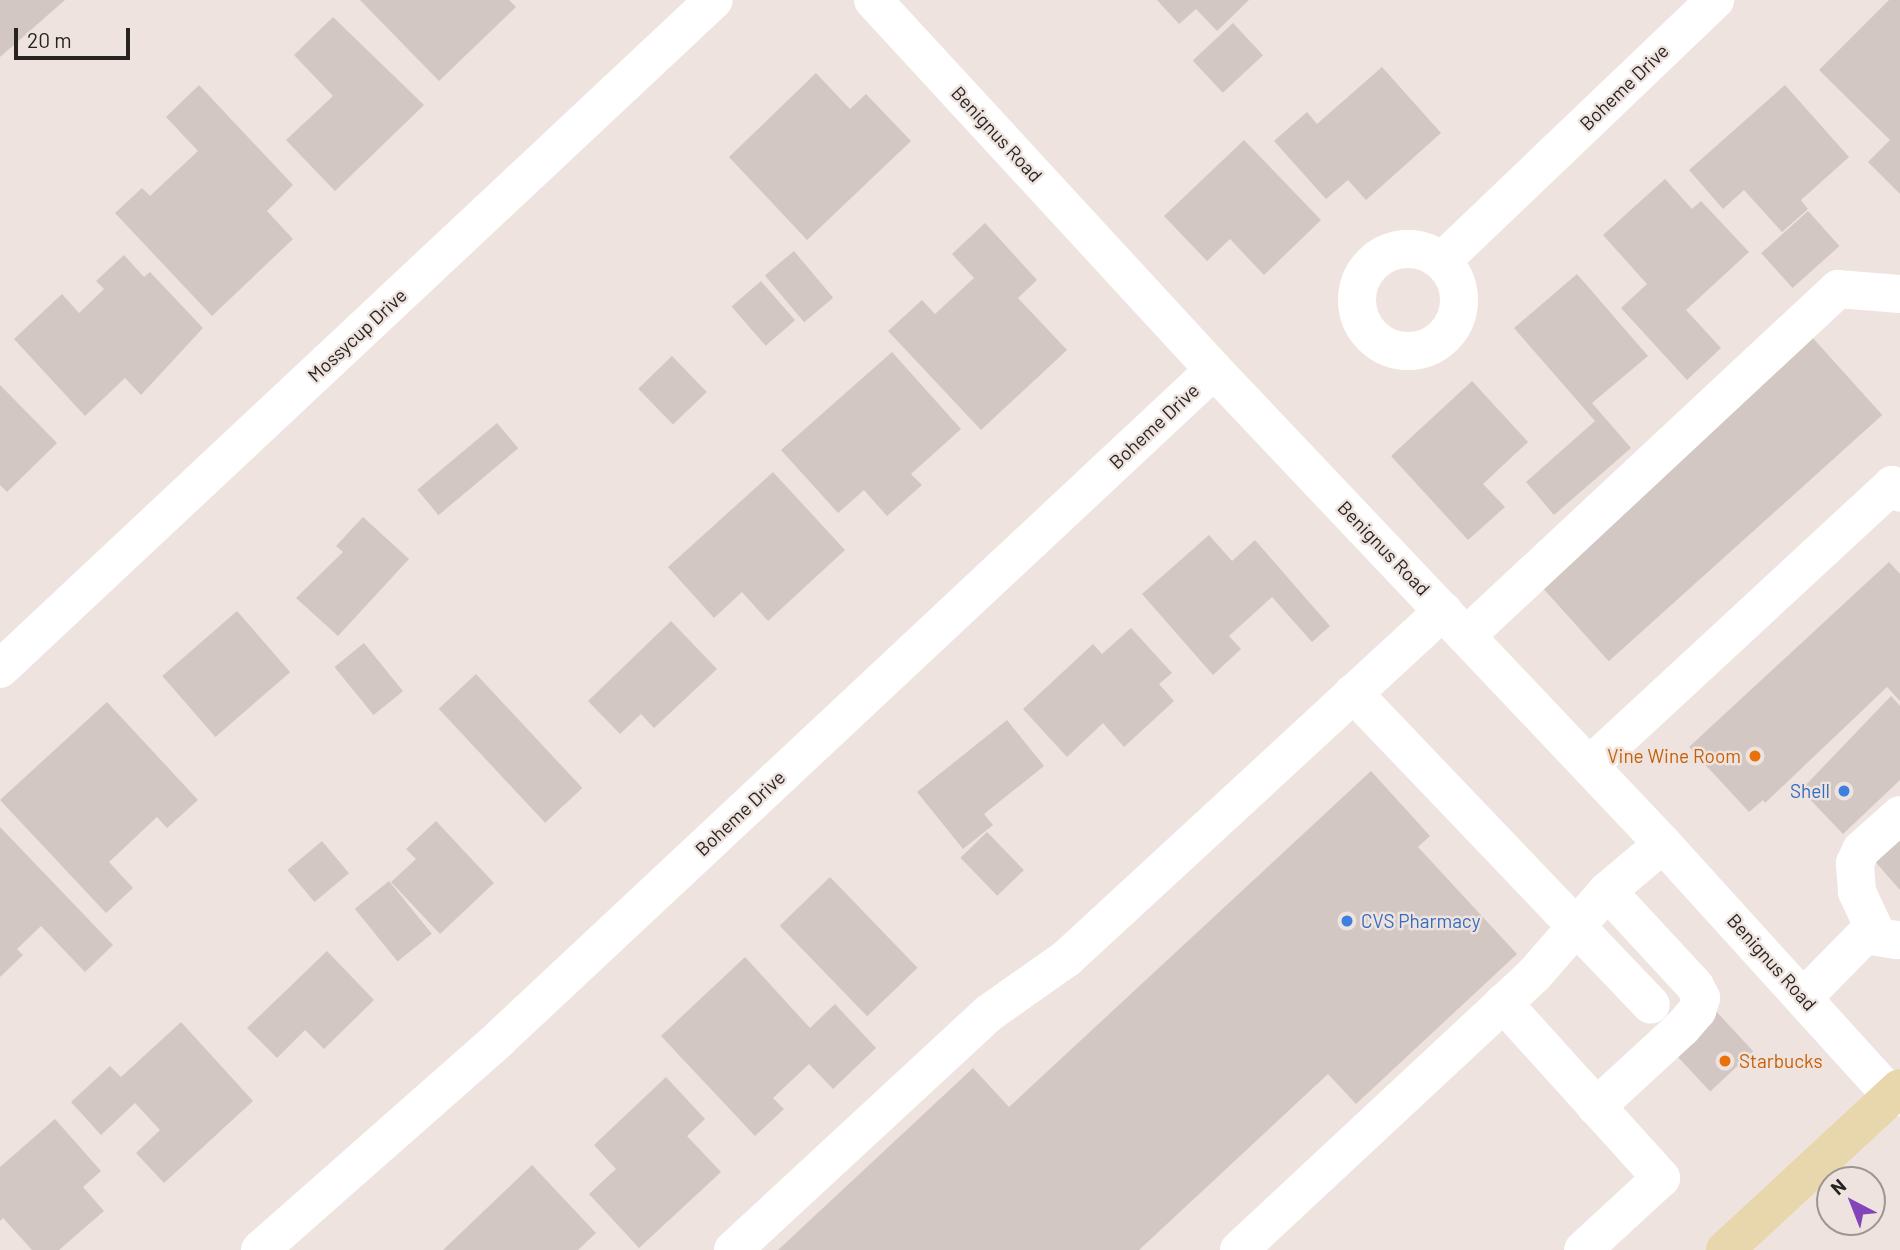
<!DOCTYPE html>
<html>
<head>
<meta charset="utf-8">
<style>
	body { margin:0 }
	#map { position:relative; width:1900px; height:1250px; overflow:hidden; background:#eee3de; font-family:Barlow,sans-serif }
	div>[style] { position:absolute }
	.building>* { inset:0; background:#d2c7c2; transform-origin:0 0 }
	.minor>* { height:38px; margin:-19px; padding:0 19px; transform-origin:19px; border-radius:19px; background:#fff }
	.minor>.ring { margin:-19px; padding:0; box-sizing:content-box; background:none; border:38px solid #fff; border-radius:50% }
	.major>* { height:38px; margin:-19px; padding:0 19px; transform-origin:19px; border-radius:19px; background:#e8d7ac }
	.dots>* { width:19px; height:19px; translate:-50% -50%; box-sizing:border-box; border:4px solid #eee3de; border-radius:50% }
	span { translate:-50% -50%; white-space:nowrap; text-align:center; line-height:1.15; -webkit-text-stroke:5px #eee3de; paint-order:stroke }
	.street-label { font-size:19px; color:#272321 }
	.food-label { font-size:19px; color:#c56008 }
	.right { translate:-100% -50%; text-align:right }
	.left { translate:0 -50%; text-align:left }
	.shop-label { font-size:19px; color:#366cbe }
	.north { position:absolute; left:1816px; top:1166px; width:70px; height:70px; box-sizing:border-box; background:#eee3de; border:2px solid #9e9692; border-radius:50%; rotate:318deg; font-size:19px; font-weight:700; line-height:28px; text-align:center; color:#272321 }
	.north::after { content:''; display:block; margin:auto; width:24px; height:32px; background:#8444ba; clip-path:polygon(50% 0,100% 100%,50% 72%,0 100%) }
	.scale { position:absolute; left:14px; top:28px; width:116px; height:32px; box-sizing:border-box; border:4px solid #272321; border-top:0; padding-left:9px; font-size:21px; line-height:24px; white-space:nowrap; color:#272321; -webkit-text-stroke:5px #eee3de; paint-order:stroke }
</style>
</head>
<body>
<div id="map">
	<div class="building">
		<div style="clip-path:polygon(0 0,65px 0,0 57px)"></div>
		<div style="clip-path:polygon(360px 0,509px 0,516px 7px,439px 81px)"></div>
		<div style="clip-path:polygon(1157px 0,1249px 0,1217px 31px,1196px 9px,1179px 24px)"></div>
		<div style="clip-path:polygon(1889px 0,1900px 0,1900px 194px,1868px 162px,1890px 140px,1819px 70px)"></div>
		<div style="clip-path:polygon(333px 17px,424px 105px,335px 191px,286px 140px,333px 96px,294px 55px)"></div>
		<div style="left:1233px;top:23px;width:44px;height:55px;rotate:47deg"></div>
		<div style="clip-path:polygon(1382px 67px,1441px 133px,1366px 200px,1348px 180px,1326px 199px,1274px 141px,1307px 112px,1317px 124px)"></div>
		<div style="clip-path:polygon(816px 73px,850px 109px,866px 94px,911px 141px,807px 240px,729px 157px)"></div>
		<div style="clip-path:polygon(199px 85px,293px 185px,267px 211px,293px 239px,212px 316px,115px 213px,142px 188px,150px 196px,198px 151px,166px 117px)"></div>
		<div style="clip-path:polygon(1785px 85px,1849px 157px,1801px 200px,1808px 209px,1782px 232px,1744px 190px,1723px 209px,1689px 170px)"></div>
		<div style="clip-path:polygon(1244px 140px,1321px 220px,1264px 275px,1230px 239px,1207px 261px,1164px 216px)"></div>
		<div style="clip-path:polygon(1665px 179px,1692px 209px,1701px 201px,1749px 252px,1686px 310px,1721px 348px,1687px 380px,1621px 308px,1647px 284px,1603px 235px)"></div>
		<div style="left:1808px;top:211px;width:47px;height:63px;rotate:48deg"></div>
		<div style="clip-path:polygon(985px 223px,1037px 280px,1018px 298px,1067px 350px,981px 430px,888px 331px,922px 300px,935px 314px,974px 278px,952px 254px)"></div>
		<div style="left:794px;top:251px;width:61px;height:38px;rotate:50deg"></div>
		<div style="clip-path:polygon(124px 255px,144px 277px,150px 272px,203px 328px,141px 395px,125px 378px,85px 416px,14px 339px,62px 294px,79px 313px,104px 289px,96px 281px)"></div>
		<div style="clip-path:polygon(1577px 274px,1648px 356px,1592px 403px,1631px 448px,1554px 515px,1526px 482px,1595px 421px,1514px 328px)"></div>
		<div style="left:761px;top:281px;width:52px;height:39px;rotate:49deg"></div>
		<div style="left:1812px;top:337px;width:105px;height:368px;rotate:48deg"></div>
		<div style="clip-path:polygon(892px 352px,961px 429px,911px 474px,922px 485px,887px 516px,864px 490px,838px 513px,781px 450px)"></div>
		<div style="left:672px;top:356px;width:50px;height:47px;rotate:46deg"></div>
		<div style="clip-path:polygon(1472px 381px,1528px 442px,1483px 484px,1505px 507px,1468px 540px,1391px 456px)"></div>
		<div style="clip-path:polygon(0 385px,57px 443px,7px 492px,0 485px)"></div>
		<div style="left:497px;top:423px;width:33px;height:104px;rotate:50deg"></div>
		<div style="clip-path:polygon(773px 472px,845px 550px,768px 621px,742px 592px,714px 618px,668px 567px)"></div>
		<div style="clip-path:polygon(363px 517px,409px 559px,338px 636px,296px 598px,343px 552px,336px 546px)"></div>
		<div style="clip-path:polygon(1209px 535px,1232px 561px,1255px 540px,1330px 626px,1312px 642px,1272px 597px,1229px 636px,1241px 649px,1213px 675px,1142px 594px)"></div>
		<div style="clip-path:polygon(1889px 562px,1900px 574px,1900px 701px,1887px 687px,1765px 803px,1763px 800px,1749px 812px,1689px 747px)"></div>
		<div style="left:237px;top:611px;width:81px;height:99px;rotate:49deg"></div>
		<div style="clip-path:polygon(671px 621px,717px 669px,654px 728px,641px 714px,620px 734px,588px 701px)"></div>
		<div style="clip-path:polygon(1131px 628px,1172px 673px,1159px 684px,1174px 701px,1124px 747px,1103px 723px,1067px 757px,1023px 709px,1093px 644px,1102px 654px)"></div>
		<div style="left:364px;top:643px;width:62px;height:38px;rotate:51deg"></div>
		<div style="left:476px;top:674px;width:156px;height:51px;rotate:47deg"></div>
		<div style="clip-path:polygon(1891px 696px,1900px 706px,1900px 780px,1843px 834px,1801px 790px)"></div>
		<div style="clip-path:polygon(107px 702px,198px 800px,167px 828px,157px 817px,109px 862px,133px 888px,106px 913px,0 800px)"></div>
		<div style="clip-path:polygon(1007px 720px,1044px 766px,984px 814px,993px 825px,963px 849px,917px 792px)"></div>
		<div style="clip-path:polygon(1371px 771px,1430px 836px,1418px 847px,1517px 954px,1356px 1104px,1328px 1074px,1139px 1250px,778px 1250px,973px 1068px,1009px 1107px)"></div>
		<div style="clip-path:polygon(436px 821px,494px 883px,440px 934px,391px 882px,416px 859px,406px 849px)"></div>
		<div style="clip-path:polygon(0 827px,113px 945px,85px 972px,41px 926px,17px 949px,23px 955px,0 977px)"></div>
		<div style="left:987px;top:832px;width:53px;height:37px;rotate:46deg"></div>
		<div style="clip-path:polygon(1900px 833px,1900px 890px,1872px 858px)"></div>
		<div style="left:322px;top:841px;width:42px;height:45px;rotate:50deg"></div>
		<div style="left:830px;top:877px;width:126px;height:70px;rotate:46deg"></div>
		<div style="left:389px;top:881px;width:68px;height:44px;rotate:51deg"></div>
		<div style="clip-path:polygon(327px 951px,374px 1000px,324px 1049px,305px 1030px,277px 1058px,247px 1028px)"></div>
		<div style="clip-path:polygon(745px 957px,810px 1028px,835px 1004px,876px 1048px,833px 1089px,809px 1064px,773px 1098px,784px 1109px,755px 1136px,661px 1036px)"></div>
		<div style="left:1713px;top:1008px;width:59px;height:59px;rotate:47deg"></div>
		<div style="clip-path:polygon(181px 1022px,253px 1101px,164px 1183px,136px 1153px,160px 1130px,135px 1103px,101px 1135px,71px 1102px,110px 1066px,121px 1077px)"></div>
		<div style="clip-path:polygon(666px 1077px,705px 1119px,687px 1136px,721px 1172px,639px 1248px,589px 1194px,616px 1169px,594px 1145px)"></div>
		<div style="clip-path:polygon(55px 1119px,101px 1171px,83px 1187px,104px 1211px,59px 1250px,32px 1250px,3px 1218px,0 1221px,0 1167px)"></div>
		<div style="clip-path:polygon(532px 1165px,596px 1233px,578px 1250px,443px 1250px)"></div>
	</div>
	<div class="minor">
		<div style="left:873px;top:0;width:503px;rotate:47.34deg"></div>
		<div style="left:1214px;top:370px;width:653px;rotate:46.55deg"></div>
		<div style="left:1663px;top:844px;width:343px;rotate:47.8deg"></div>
		<div class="ring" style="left:1357px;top:249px;width:64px;height:64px"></div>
		<div style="left:1442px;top:261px;width:378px;rotate:-43.7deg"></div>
		<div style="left:1466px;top:636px;width:509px;rotate:-43.01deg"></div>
		<div style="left:1838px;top:289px;width:62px;rotate:4.6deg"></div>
		<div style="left:0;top:669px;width:978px;rotate:-43.14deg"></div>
		<div style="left:1353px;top:693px;width:431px;rotate:46.3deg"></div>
		<div style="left:1590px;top:765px;width:412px;rotate:-42.8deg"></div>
		<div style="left:1892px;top:485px;width:11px;rotate:45deg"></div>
		<div style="left:1878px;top:937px;width:50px;rotate:-115deg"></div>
		<div style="left:1857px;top:892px;width:29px;rotate:-94deg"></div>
		<div style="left:1855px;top:863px;width:14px;rotate:-65deg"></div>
		<div style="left:1861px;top:850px;width:52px;rotate:-41.9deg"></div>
		<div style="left:1804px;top:997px;width:87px;rotate:-45.5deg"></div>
		<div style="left:1865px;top:935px;width:33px;rotate:9deg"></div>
		<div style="left:1503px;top:1003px;width:236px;rotate:47.9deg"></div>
		<div style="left:1661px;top:1178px;width:106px;rotate:137.3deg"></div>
		<div style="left:1596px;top:1107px;width:117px;rotate:-42.6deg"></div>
		<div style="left:1682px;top:1028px;width:23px;rotate:-49deg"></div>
		<div style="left:1697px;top:1011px;width:14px;rotate:-73deg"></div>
		<div style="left:1701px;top:998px;width:13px;rotate:-117deg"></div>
		<div style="left:1695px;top:986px;width:129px;rotate:-132.8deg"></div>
		<div style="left:260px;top:1250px;width:319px;rotate:-41.4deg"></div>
		<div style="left:499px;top:1039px;width:979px;rotate:-43.1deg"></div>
		<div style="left:733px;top:1250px;width:349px;rotate:-42.8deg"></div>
		<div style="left:989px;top:1013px;width:95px;rotate:-35.2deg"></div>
		<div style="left:1067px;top:958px;width:512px;rotate:-42.7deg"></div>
		<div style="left:1239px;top:1250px;width:403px;rotate:-43deg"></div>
		<div style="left:1534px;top:975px;width:111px;rotate:-49deg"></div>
		<div style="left:1607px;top:891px;width:73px;rotate:-40deg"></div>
	</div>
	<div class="major">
		<div style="left:1725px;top:1250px;width:238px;rotate:-42.8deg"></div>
	</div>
	<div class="dots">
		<div style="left:1755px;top:756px;background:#e8710a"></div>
		<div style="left:1844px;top:791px;background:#3f7fe0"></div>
		<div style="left:1347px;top:921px;background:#3f7fe0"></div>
		<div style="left:1725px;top:1061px;background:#e8710a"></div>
	</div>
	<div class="street-label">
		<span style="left:1624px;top:87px;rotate:-44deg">Boheme Drive</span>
		<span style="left:997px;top:134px;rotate:47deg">Benignus Road</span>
		<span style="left:357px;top:335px;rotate:-43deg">Mossycup Drive</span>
		<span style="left:1154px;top:426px;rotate:-43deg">Boheme Drive</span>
		<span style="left:1384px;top:548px;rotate:46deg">Benignus Road</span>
		<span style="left:740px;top:813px;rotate:-43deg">Boheme Drive</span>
		<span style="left:1772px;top:962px;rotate:48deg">Benignus Road</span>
	</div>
	<div class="food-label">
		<span class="right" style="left:1741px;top:756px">Vine Wine Room</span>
		<span class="left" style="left:1739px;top:1061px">Starbucks</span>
	</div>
	<div class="shop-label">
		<span class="right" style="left:1830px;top:791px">Shell</span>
		<span class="left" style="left:1361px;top:921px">CVS Pharmacy</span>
	</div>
	<div class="north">N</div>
	<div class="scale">20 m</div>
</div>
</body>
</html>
